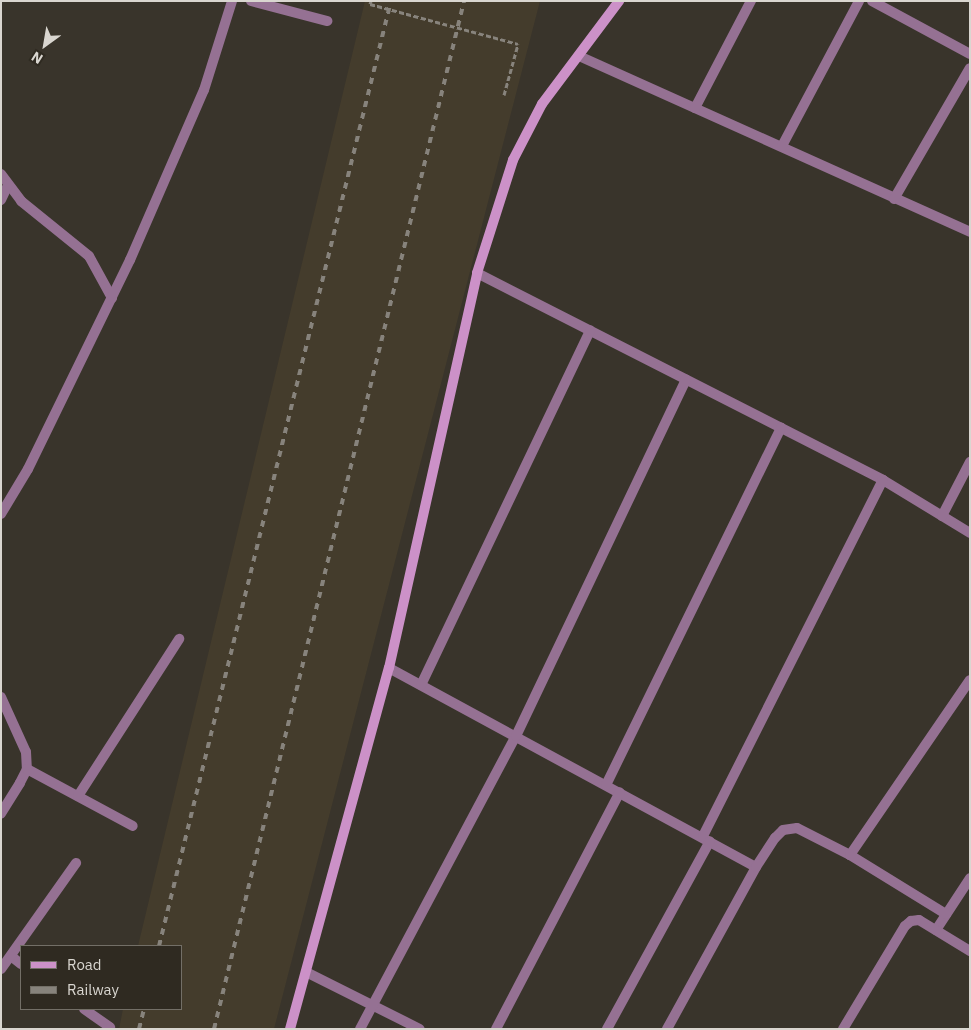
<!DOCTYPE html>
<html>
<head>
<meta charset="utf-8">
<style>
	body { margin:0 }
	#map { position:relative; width:971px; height:1030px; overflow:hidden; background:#39342b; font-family:"IBM Plex Sans",sans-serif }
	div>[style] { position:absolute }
	.built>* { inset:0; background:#443c2c }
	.path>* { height:3px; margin-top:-1.5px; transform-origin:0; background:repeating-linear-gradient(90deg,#88847d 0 5px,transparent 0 7.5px) }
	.street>* { height:10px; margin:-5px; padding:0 5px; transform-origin:5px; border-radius:5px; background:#957193 }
	.secondary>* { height:10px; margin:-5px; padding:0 5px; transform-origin:5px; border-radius:5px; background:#cc91c8 }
	.rail>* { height:4px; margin-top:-2px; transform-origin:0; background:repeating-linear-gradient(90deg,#87837c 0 6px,transparent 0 12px) }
	.path-bridge>* { height:3px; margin-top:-1.5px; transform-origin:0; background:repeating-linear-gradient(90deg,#88847d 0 5px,transparent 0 7.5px) }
	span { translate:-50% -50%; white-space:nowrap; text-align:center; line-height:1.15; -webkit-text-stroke:4px #2f2a21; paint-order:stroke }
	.frame { position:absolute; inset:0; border:2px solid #d9d6d0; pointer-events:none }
	.legend { position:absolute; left:20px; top:945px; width:162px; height:65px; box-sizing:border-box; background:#2f2a21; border:1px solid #736f67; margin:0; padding:6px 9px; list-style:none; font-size:15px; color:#d9d6d0 }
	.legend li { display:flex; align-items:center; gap:10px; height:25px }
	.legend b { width:25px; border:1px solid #736f67 }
	.north { position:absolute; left:20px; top:20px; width:50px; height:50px; -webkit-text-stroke:4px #2f2a21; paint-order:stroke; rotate:212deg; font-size:14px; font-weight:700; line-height:20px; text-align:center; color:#d9d6d0 }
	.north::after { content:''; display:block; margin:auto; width:18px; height:22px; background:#d9d6d0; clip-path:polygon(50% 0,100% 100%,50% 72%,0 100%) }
</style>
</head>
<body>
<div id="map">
	<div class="built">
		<div style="clip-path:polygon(365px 1px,540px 1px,274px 1029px,119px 1029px,123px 1009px,181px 1009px,181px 946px,138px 946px)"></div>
	</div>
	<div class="path">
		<div style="left:370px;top:4px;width:3px;rotate:-72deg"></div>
		<div style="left:504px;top:95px;width:53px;rotate:-74.6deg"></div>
	</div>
	<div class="street">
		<div style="left:251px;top:1px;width:79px;rotate:14.7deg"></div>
		<div style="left:872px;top:1px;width:111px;rotate:28.4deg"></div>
		<div style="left:579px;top:56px;width:429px;rotate:24.2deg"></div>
		<div style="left:695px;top:108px;width:121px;rotate:-62.4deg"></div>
		<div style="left:782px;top:146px;width:164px;rotate:-62deg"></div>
		<div style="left:1px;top:174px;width:34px;rotate:53deg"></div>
		<div style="left:21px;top:201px;width:87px;rotate:39deg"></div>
		<div style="left:89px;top:256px;width:48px;rotate:61.3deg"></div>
		<div style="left:894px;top:199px;width:151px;rotate:-59.9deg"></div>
		<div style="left:1px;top:200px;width:17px;rotate:-65deg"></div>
		<div style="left:477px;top:273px;width:456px;rotate:27deg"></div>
		<div style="left:883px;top:480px;width:102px;rotate:31.3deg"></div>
		<div style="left:1px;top:514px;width:52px;rotate:-59deg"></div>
		<div style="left:28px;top:469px;width:233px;rotate:-64deg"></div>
		<div style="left:130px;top:260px;width:185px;rotate:-66.5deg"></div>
		<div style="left:204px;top:90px;width:93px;rotate:-72.5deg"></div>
		<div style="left:942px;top:516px;width:61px;rotate:-62.6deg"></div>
		<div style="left:389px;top:668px;width:417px;rotate:28.5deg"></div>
		<div style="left:421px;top:685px;width:393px;rotate:-64.5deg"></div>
		<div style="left:1px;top:697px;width:60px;rotate:65.6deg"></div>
		<div style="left:26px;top:752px;width:17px;rotate:87deg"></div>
		<div style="left:27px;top:769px;width:16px;rotate:117deg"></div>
		<div style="left:20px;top:783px;width:36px;rotate:122deg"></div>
		<div style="left:27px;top:769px;width:120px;rotate:28.3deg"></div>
		<div style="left:606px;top:785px;width:398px;rotate:-63.9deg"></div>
		<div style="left:78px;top:796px;width:187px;rotate:-57.2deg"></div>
		<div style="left:703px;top:836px;width:399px;rotate:-63.2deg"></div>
		<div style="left:850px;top:855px;width:212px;rotate:-55.6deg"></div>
		<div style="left:936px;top:930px;width:62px;rotate:-56.8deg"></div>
		<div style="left:11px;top:956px;width:13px;rotate:39deg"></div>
		<div style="left:1px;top:969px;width:130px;rotate:-54.7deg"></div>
		<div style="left:306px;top:972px;width:127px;rotate:26.6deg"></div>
		<div style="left:84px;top:1009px;width:32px;rotate:35deg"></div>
		<div style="left:360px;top:1029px;width:332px;rotate:-62deg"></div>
		<div style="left:516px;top:736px;width:395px;rotate:-64.5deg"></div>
		<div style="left:496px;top:1029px;width:267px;rotate:-62.4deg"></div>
		<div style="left:607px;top:1029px;width:214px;rotate:-61.3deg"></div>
		<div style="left:667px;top:1029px;width:185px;rotate:-61.2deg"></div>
		<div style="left:756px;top:867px;width:35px;rotate:-57deg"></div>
		<div style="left:775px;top:838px;width:11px;rotate:-45deg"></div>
		<div style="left:783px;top:830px;width:14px;rotate:-8deg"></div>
		<div style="left:797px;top:828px;width:59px;rotate:27deg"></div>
		<div style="left:850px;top:855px;width:113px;rotate:31.6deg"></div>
		<div style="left:843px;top:1029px;width:120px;rotate:-59deg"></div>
		<div style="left:905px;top:926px;width:8px;rotate:-40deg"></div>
		<div style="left:911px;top:921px;width:8px;rotate:-7deg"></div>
		<div style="left:919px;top:920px;width:60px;rotate:31.3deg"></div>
	</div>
	<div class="secondary">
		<div style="left:290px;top:1029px;width:374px;rotate:-74.7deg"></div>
		<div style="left:389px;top:668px;width:405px;rotate:-77.4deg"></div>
		<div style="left:477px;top:273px;width:119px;rotate:-72.3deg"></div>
		<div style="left:513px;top:160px;width:63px;rotate:-62.6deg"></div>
		<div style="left:542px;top:104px;width:129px;rotate:-53.2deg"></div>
	</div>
	<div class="rail">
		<div style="left:159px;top:946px;width:973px;rotate:-76.21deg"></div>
		<div style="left:139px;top:1029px;width:21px;rotate:-76deg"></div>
		<div style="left:214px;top:1029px;width:1058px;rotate:-76.33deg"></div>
	</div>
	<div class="path-bridge">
		<div style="left:370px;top:4px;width:153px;rotate:15.1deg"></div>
	</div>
	<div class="frame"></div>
	<ul class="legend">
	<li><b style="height:6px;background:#cc91c8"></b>Road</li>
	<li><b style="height:6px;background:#87837c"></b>Railway</li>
	</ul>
	<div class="north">N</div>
</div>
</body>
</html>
